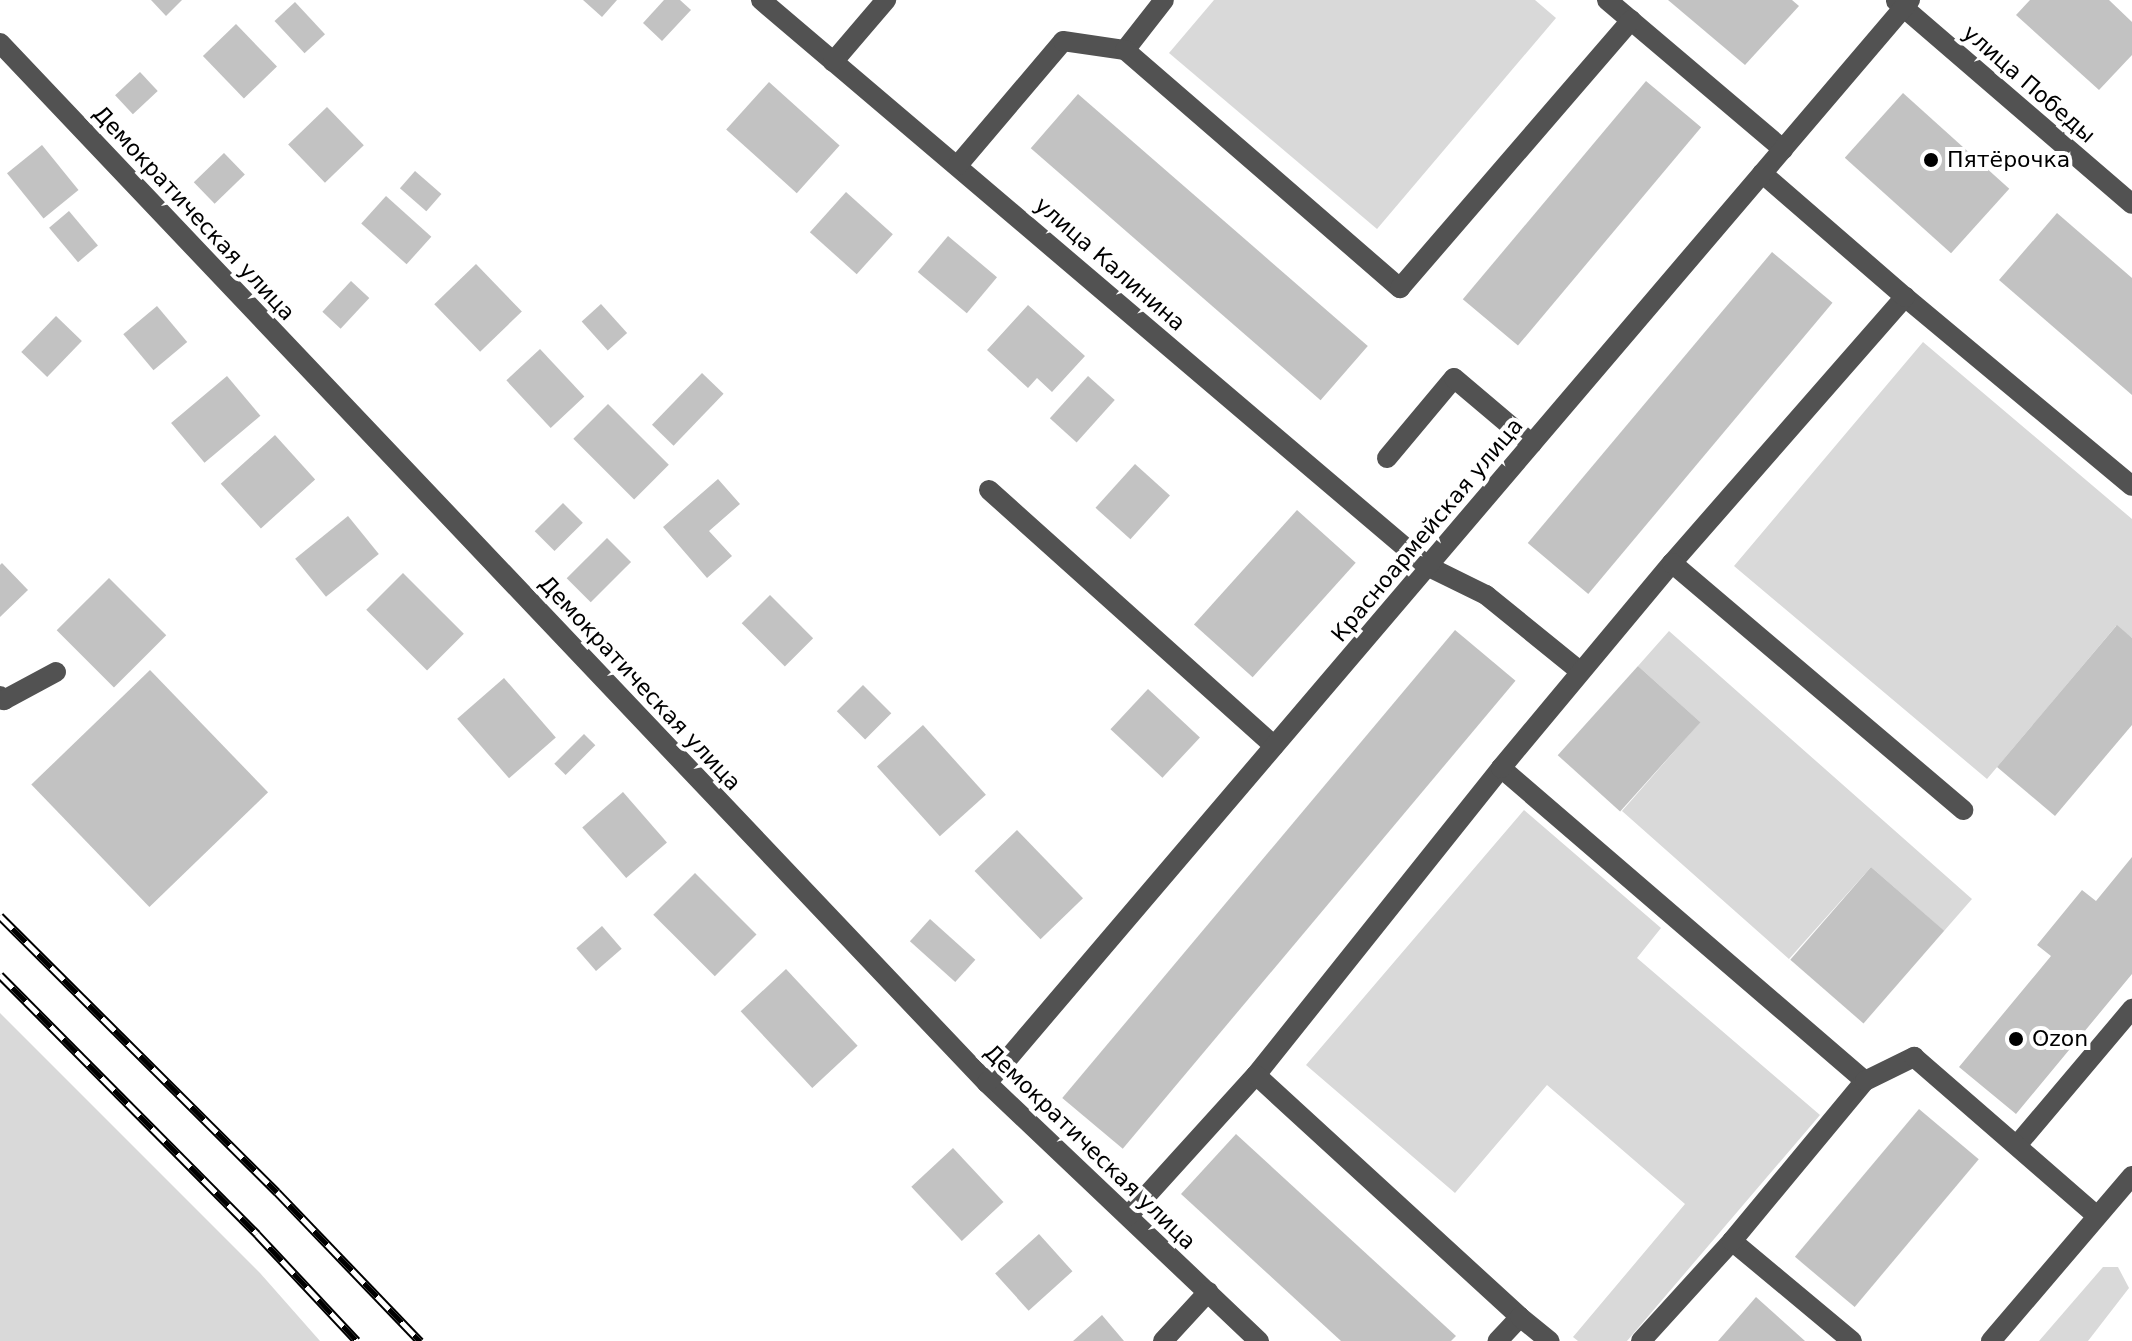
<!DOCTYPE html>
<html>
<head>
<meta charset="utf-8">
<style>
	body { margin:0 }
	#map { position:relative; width:2132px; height:1341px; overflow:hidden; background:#fff; font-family:"DejaVu Sans",sans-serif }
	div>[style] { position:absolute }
	.green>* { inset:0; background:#d9d9d9 }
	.building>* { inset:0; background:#c2c2c2; transform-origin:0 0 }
	.minor>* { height:20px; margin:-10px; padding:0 10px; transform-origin:10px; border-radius:10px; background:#525252 }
	.rail>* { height:9px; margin-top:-4.5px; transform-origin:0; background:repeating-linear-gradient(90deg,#fff 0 18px,#000 0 36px); box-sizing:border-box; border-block:2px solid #000 }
	.dots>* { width:22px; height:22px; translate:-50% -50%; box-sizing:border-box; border:4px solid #fff; border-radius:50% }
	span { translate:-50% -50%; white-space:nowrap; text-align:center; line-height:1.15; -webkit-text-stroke:8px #fff; paint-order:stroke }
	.street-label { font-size:22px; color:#000 }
	.poi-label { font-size:22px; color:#000 }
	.left { translate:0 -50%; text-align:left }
</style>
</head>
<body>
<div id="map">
	<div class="green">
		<div style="clip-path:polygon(1214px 0,1535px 0,1556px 18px,1377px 229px,1169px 53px)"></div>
		<div style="clip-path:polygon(1923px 342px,2132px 519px,2132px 638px,2116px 626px,1987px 779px,1734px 566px)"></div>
		<div style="clip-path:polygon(1669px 631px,1972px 899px,1944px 931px,1871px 867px,1789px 959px,1622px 811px,1700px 722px,1638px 666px)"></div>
		<div style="clip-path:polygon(1524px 810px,1661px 928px,1637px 958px,1820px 1115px,1627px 1341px,1578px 1341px,1573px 1337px,1685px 1204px,1547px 1085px,1455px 1193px,1306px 1065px)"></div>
		<div style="clip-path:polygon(0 1013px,260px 1273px,320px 1341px,0 1341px)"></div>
		<div style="clip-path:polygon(2103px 1267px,2118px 1267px,2129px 1288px,2088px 1341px,2039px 1341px)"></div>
	</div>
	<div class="building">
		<div style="clip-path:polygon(151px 0,182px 0,166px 16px)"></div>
		<div style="clip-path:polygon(583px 0,617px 0,602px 17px)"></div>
		<div style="clip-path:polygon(664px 0,680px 0,691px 10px,662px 41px,643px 23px)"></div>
		<div style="clip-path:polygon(1668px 0,1792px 0,1799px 6px,1745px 65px)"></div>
		<div style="clip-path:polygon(2030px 0,2109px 0,2132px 22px,2132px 55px,2099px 90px,2016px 15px)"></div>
		<div style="left:295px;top:2px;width:44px;height:28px;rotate:47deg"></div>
		<div style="left:236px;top:24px;width:59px;height:46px;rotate:46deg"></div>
		<div style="left:140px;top:72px;width:26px;height:34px;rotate:47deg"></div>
		<div style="left:1646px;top:81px;width:72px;height:285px;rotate:40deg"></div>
		<div style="left:769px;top:82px;width:95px;height:64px;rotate:42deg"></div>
		<div style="left:1903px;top:93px;width:143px;height:87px;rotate:42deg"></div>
		<div style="left:1078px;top:94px;width:384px;height:72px;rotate:41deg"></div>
		<div style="left:327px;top:107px;width:53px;height:54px;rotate:46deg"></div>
		<div style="left:42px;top:145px;width:58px;height:45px;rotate:51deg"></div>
		<div style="left:224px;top:153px;width:30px;height:42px;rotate:46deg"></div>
		<div style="left:415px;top:171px;width:35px;height:23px;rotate:41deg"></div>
		<div style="left:846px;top:192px;width:63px;height:54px;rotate:42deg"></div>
		<div style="left:386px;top:196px;width:61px;height:37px;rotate:42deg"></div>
		<div style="left:69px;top:211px;width:45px;height:26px;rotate:50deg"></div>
		<div style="clip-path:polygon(2057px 213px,2132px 278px,2132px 395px,1999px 280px)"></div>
		<div style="left:948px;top:236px;width:64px;height:47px;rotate:40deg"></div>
		<div style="left:1772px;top:252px;width:79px;height:380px;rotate:40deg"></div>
		<div style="left:476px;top:264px;width:66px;height:58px;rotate:46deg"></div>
		<div style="left:351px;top:281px;width:25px;height:42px;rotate:43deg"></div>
		<div style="left:601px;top:304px;width:39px;height:26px;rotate:48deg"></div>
		<div style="clip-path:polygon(1028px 305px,1085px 356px,1052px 392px,1037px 378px,1028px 388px,987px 350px)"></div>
		<div style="left:157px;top:306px;width:47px;height:44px;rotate:50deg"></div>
		<div style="left:56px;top:316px;width:36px;height:50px;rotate:44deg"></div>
		<div style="left:540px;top:349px;width:65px;height:46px;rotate:47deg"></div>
		<div style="left:702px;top:373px;width:30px;height:72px;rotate:44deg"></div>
		<div style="left:227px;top:376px;width:52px;height:73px;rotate:50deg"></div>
		<div style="left:1088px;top:376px;width:36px;height:57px;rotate:42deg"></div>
		<div style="left:608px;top:404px;width:86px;height:49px;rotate:45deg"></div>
		<div style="left:275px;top:435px;width:60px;height:73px;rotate:48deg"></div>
		<div style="left:1135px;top:464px;width:47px;height:59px;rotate:42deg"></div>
		<div style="clip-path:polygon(718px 479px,740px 504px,709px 531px,732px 556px,707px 578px,663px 527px)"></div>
		<div style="left:563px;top:503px;width:28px;height:40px;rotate:45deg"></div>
		<div style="left:1297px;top:510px;width:79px;height:154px;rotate:42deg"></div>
		<div style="left:348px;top:516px;width:49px;height:68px;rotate:51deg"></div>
		<div style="left:607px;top:538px;width:34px;height:57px;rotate:45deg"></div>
		<div style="clip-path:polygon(2px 563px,28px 590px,0 617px,0 565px)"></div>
		<div style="left:403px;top:573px;width:86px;height:52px;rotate:45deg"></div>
		<div style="left:109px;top:578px;width:81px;height:74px;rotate:45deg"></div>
		<div style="left:770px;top:595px;width:61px;height:40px;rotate:45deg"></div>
		<div style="clip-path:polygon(2117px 625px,2132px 638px,2132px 725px,2055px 816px,1997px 767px)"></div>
		<div style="left:1455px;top:630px;width:79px;height:611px;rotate:40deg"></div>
		<div style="left:1638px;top:666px;width:84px;height:120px;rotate:42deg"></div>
		<div style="left:150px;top:670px;width:170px;height:165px;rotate:46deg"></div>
		<div style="left:504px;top:678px;width:79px;height:62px;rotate:49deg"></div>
		<div style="left:863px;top:685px;width:40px;height:37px;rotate:45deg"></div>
		<div style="left:1148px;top:689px;width:71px;height:55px;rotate:43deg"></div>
		<div style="left:923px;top:725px;width:94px;height:62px;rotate:48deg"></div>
		<div style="left:584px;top:734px;width:16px;height:42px;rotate:45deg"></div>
		<div style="left:623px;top:792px;width:67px;height:54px;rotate:49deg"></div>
		<div style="left:1017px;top:830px;width:95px;height:59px;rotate:46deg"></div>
		<div style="clip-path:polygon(2132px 857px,2132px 974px,2016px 1114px,1959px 1067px,2051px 956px,2037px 945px,2082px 890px,2096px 901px)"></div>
		<div style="left:1871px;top:867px;width:97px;height:123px;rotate:41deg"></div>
		<div style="left:695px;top:873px;width:87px;height:59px;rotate:45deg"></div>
		<div style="left:930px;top:919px;width:61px;height:30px;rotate:42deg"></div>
		<div style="left:602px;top:926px;width:30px;height:34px;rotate:49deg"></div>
		<div style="left:786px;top:969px;width:105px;height:62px;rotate:47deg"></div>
		<div style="left:1919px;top:1109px;width:78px;height:193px;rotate:40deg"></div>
		<div style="clip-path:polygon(1236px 1134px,1456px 1336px,1451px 1341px,1341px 1341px,1181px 1194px)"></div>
		<div style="left:953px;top:1148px;width:74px;height:57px;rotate:47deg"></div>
		<div style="left:1039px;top:1234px;width:50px;height:59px;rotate:48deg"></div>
		<div style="clip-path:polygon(1756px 1297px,1805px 1341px,1718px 1341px)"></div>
		<div style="clip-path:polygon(1102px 1315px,1124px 1341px,1073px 1341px)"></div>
	</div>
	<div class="minor">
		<div style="left:761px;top:0;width:874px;rotate:40.36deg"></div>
		<div style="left:1427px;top:566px;width:66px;rotate:26.2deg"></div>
		<div style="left:1486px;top:595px;width:121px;rotate:39deg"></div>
		<div style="left:1607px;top:0;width:231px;rotate:40.3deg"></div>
		<div style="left:1896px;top:1px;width:311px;rotate:40.7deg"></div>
		<div style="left:0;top:43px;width:1434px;rotate:46.5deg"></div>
		<div style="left:987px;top:1083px;width:375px;rotate:43.5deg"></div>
		<div style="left:1125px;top:50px;width:63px;rotate:-52deg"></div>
		<div style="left:833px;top:62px;width:82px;rotate:-49.5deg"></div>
		<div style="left:958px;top:165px;width:162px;rotate:-49.7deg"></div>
		<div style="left:1063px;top:41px;width:63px;rotate:8.3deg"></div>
		<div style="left:1125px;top:50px;width:364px;rotate:40.9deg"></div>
		<div style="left:1400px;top:288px;width:354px;rotate:-49.2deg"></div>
		<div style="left:1905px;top:297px;width:295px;rotate:39.8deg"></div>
		<div style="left:1387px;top:458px;width:104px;rotate:-50.1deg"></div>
		<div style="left:1454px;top:378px;width:102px;rotate:40.2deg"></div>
		<div style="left:989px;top:490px;width:383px;rotate:41.9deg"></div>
		<div style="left:1672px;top:563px;width:354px;rotate:-48.8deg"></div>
		<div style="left:1905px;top:297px;width:189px;rotate:-139.1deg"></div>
		<div style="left:0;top:696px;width:6px;rotate:45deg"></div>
		<div style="left:4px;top:700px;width:59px;rotate:-28.3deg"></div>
		<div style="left:1256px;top:1075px;width:393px;rotate:-51.4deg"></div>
		<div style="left:1865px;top:1081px;width:480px;rotate:-139.3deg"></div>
		<div style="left:1501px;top:768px;width:267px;rotate:-50.2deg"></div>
		<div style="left:1672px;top:563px;width:382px;rotate:40.3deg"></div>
		<div style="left:987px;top:1083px;width:1423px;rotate:-49.56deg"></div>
		<div style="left:2018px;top:1144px;width:177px;rotate:-49.8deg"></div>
		<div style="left:1128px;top:1216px;width:190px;rotate:-47.8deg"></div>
		<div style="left:1256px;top:1075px;width:358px;rotate:42.5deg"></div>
		<div style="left:1520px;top:1317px;width:33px;rotate:133deg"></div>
		<div style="left:1732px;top:1241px;width:156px;rotate:39.8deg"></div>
		<div style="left:1520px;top:1317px;width:38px;rotate:39deg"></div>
		<div style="left:1163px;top:1341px;width:67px;rotate:-47.4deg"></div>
		<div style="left:1641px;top:1341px;width:135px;rotate:-47.7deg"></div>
		<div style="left:1732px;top:1241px;width:208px;rotate:-50.3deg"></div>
		<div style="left:1865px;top:1081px;width:55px;rotate:-26.1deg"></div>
		<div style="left:1914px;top:1057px;width:242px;rotate:41deg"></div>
		<div style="left:1991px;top:1341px;width:217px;rotate:-49.5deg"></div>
	</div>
	<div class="rail">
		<div style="left:0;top:916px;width:391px;rotate:44.9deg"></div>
		<div style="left:277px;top:1192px;width:207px;rotate:46.2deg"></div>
		<div style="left:0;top:975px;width:365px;rotate:45.2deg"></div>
		<div style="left:257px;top:1234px;width:146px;rotate:46.9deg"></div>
	</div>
	<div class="dots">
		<div style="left:1931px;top:160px;background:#000"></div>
		<div style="left:2016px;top:1039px;background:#000"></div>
	</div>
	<div class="street-label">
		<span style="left:2029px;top:84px;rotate:41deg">улица Победы</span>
		<span style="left:194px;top:213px;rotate:47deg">Демократическая улица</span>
		<span style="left:1110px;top:264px;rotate:41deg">улица Калинина</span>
		<span style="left:1427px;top:530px;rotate:-50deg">Красноармейская улица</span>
		<span style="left:640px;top:683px;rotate:47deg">Демократическая улица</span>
		<span style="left:1090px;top:1147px;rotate:44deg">Демократическая улица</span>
	</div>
	<div class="poi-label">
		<span class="left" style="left:1947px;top:160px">Пятёрочка</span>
		<span class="left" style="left:2032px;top:1039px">Ozon</span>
	</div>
</div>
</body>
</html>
